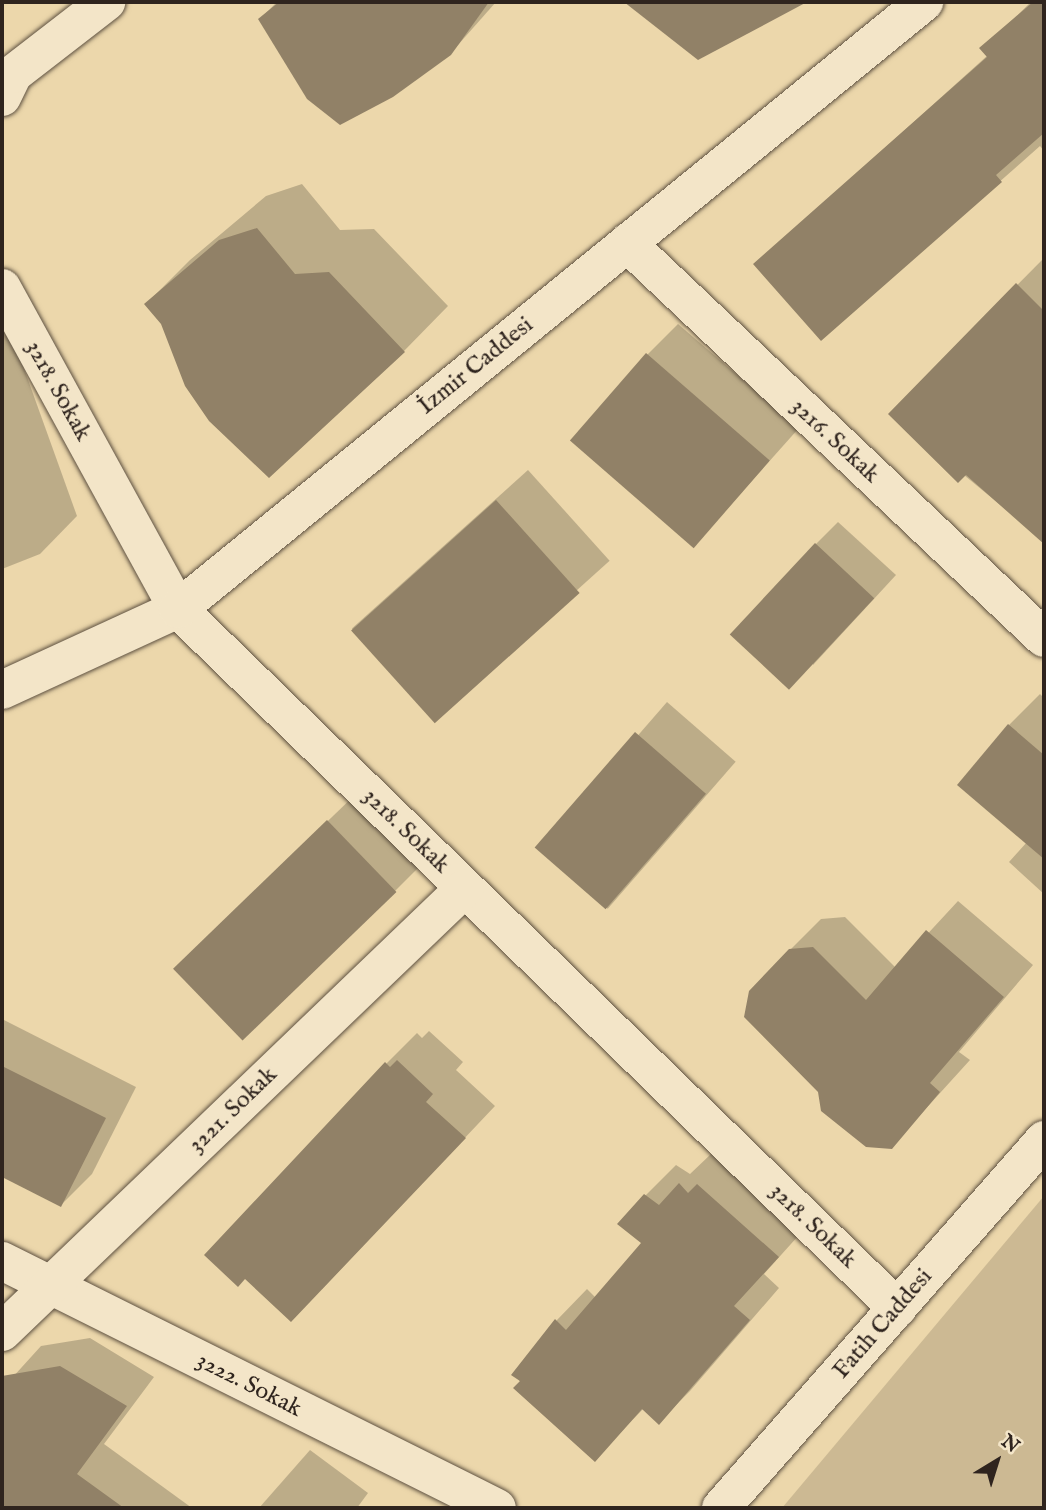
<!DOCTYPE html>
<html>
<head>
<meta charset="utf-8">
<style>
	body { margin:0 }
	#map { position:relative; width:1046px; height:1510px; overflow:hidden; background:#ecd7ab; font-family:"IM FELL English",serif }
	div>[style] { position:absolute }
	.green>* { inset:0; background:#ccb993 }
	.shadow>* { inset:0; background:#0003; transform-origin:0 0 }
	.building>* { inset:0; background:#918167; transform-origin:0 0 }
	.roads { filter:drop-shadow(0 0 2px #5e5141) drop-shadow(0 0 2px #5e5141) }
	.street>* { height:38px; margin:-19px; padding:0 19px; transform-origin:19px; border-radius:19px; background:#f3e5c8 }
	.secondary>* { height:38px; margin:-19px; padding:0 19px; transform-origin:19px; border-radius:19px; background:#f3e5c8 }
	span { translate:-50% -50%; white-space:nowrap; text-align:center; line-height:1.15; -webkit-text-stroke:5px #f3e5c8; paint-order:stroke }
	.street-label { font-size:24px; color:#2f241e }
	.frame { position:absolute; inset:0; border:4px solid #2f241e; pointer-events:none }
	.north { position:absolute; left:962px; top:1426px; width:70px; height:70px; -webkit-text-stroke:5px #f3e5c8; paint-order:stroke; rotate:38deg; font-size:19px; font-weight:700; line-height:28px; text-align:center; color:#2f241e }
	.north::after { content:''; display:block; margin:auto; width:24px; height:32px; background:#2f241e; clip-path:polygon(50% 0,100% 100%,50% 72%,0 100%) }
</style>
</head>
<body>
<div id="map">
	<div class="green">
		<div style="clip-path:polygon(1044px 1196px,1044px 1508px,782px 1508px)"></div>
	</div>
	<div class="shadow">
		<div style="clip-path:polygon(277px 2px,496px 2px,450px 54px,260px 19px)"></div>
		<div style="clip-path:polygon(647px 2px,790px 2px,750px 30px,666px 33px)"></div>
		<div style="clip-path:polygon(1031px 2px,1044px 2px,1044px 151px,1040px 146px,821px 339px,756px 264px,988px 55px,982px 49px)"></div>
		<div style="clip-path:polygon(302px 184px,340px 230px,374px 229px,448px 306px,404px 351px,162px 324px,146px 304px,190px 260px,266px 196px)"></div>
		<div style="clip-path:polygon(1044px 258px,1044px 541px,890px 414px)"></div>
		<div style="clip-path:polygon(4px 313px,77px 516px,40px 554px,2px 569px)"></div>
		<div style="clip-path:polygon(678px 324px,799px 428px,694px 546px,647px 355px)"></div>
		<div style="left:528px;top:470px;width:122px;height:237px;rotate:48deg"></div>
		<div style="clip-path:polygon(838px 522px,896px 575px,813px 665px,816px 544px)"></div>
		<div style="clip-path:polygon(1040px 694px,1044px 698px,1044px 894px,1009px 862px,1027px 842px,1009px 725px)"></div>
		<div style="left:667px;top:702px;width:91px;height:195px;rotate:41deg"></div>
		<div style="clip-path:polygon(359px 791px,426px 860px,395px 891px,206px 938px)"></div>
		<div style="clip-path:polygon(958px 901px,1033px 965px,959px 1052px,970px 1060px,891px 1147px,790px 950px,821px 919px,845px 917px,896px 968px)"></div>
		<div style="clip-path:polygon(2px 1019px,136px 1087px,92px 1174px,61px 1205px,2px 1176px)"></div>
		<div style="clip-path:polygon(429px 1031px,463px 1062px,456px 1070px,495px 1106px,322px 1289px,245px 1277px,386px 1064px,417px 1033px,422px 1038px)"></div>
		<div style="clip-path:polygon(711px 1154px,720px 1163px,729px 1154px,808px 1225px,764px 1274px,779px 1288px,690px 1391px,659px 1422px,644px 1408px,595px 1459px,514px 1375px,557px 1320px,587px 1289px,596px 1298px,644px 1243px,645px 1196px,676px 1165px,690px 1174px)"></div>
		<div style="clip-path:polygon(90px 1338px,154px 1377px,104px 1444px,192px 1508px,8px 1508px,2px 1503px,2px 1389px,41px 1346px)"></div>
		<div style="clip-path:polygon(310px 1450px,368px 1493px,357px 1508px,259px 1508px)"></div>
	</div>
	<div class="building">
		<div style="clip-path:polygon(279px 2px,489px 2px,451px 55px,393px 97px,340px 125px,307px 99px,258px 19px)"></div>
		<div style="clip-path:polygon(624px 2px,807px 2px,698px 60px)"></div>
		<div style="clip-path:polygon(1033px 2px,1044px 2px,1044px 133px,996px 175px,1002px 182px,821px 341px,753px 264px,987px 57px,979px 48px)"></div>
		<div style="clip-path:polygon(257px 228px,295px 274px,329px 272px,405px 352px,269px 478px,209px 421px,185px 386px,161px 324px,144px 304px,219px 240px)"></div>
		<div style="clip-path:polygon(1016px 283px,1044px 311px,1044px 544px,966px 475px,958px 483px,888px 414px)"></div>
		<div style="left:646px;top:353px;width:164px;height:116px;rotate:41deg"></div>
		<div style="left:496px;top:500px;width:125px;height:195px;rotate:48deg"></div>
		<div style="left:815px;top:543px;width:81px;height:125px;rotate:43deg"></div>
		<div style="clip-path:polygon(1008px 724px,1044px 755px,1044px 859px,957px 785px)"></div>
		<div style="left:635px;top:732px;width:94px;height:153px;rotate:41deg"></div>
		<div style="left:327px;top:820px;width:100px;height:214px;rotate:46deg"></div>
		<div style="clip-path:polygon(926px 930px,1004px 997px,930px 1083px,940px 1092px,892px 1149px,866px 1147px,821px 1111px,818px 1092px,744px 1017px,749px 991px,789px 949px,813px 947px,866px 1000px)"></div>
		<div style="clip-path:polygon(397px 1060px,433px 1094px,426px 1102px,466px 1138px,291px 1322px,245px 1279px,238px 1287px,204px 1255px,385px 1062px,390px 1067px)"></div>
		<div style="clip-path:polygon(2px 1066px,106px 1118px,61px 1207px,2px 1177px)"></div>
		<div style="clip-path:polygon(679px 1183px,688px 1193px,697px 1184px,779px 1257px,734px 1306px,750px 1320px,659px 1425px,642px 1409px,595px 1462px,513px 1388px,520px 1381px,511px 1375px,555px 1319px,566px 1330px,641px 1243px,617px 1224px,644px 1194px,659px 1205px)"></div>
		<div style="clip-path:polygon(60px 1366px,127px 1406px,77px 1474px,124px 1508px,2px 1508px,2px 1376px)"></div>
	</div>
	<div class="roads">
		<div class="street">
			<div style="left:2px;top:97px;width:25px;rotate:-64deg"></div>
			<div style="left:13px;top:74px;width:118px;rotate:-37.7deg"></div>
			<div style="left:627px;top:243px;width:574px;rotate:43.45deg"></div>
			<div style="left:2px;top:288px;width:366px;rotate:61.3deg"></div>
			<div style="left:178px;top:609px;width:1003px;rotate:44.19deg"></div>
			<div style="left:2px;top:1261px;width:553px;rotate:26.52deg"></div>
			<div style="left:2px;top:1332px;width:641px;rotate:-43.8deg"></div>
		</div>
		<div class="secondary">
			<div style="left:2px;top:690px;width:194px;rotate:-24.7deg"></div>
			<div style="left:178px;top:609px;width:962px;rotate:-39.13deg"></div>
			<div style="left:721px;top:1508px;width:490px;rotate:-48.7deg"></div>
		</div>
	</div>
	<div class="street-label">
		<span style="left:476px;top:366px;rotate:-39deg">İzmir Caddesi</span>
		<span style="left:58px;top:391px;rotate:61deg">3218. Sokak</span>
		<span style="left:835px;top:441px;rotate:43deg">3216. Sokak</span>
		<span style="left:406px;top:831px;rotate:44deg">3218. Sokak</span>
		<span style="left:233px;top:1110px;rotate:-44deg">3221. Sokak</span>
		<span style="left:813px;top:1226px;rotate:44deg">3218. Sokak</span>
		<span style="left:883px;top:1324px;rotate:-49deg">Fatih Caddesi</span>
		<span style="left:249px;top:1385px;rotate:27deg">3222. Sokak</span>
	</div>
	<div class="frame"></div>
	<div class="north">N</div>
</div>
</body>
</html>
